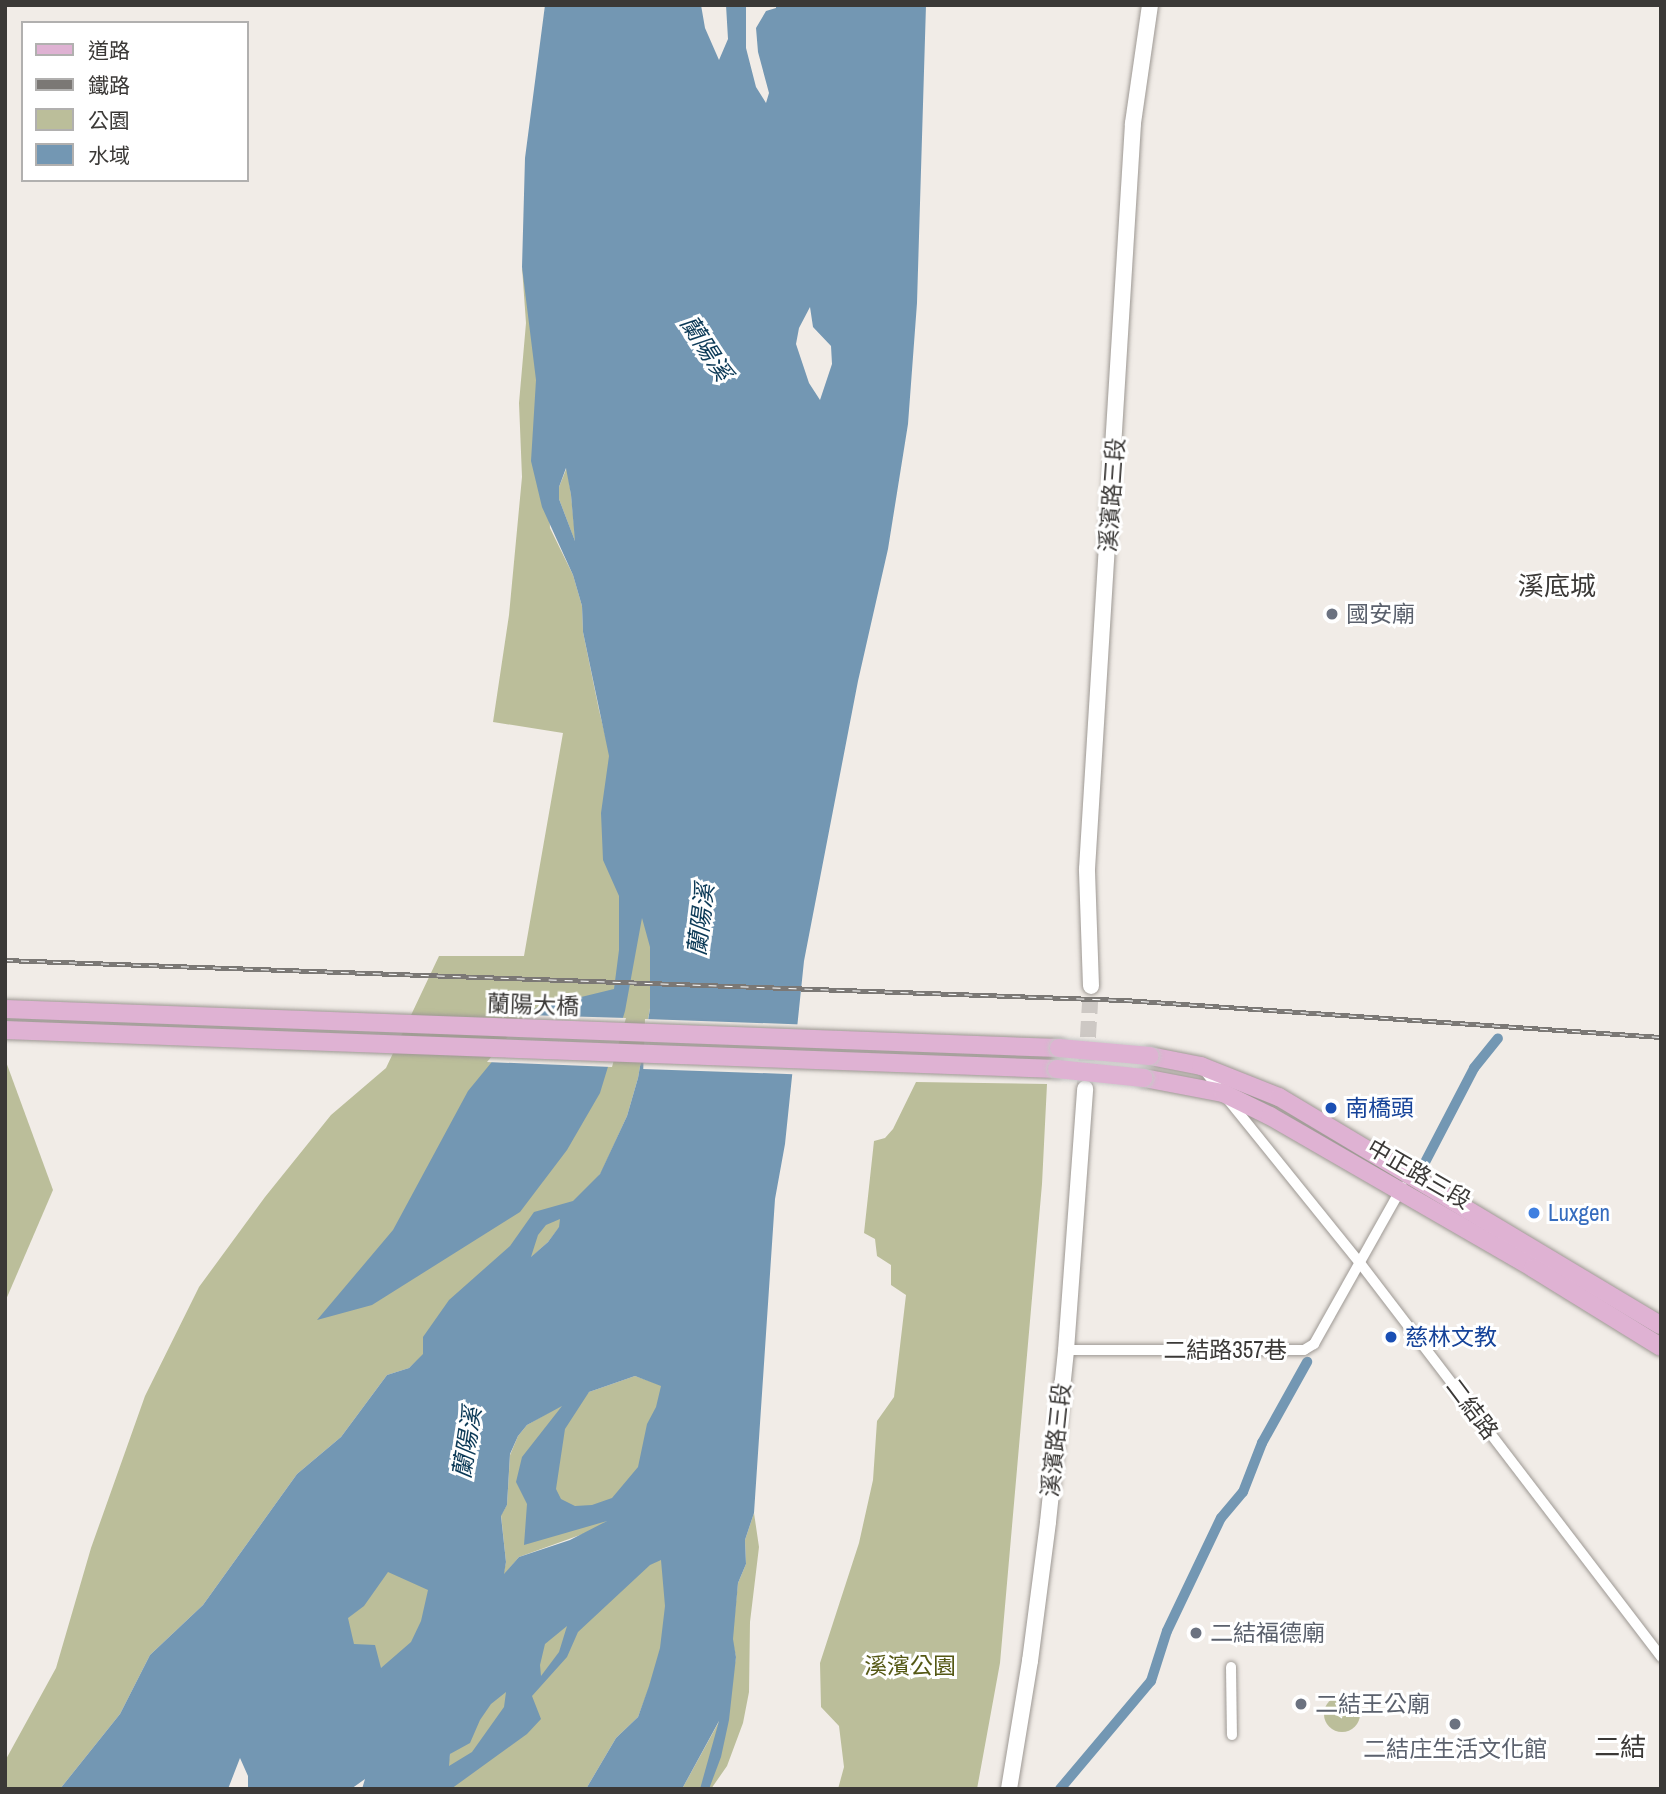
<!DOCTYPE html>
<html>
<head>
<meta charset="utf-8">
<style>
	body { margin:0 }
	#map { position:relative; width:1666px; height:1794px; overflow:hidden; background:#f1ece7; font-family:"Archivo Narrow","Noto Sans TC",sans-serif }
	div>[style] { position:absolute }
	.green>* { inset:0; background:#bbbe9a }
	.round { border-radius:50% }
	.water>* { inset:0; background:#7397b3 }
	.pier>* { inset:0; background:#f1ece7; transform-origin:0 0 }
	.canal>* { height:10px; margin:-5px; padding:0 5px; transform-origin:5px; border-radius:5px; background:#7397b3 }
	.secondary-tunnel>* { height:16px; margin-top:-8px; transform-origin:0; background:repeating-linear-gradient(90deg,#cdc8c4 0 16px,transparent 0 24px) }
	.roads { filter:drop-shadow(0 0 2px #9d9893) drop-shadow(0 0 2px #9d9893) }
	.street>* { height:10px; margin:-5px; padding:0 5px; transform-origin:5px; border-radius:5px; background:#fff }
	.secondary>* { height:16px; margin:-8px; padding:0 8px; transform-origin:8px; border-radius:8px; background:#fff }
	.primary>* { height:18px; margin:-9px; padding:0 9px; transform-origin:9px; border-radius:9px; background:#dfb2d3 }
	.rail>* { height:5px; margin-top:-2.5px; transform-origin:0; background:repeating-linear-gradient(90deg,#fff 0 8px,#7b7875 0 16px); box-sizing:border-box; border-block:2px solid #7b7875 }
	.bridges { filter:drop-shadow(0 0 2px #c8c8c7) drop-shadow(0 0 2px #c8c8c7) }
	.primary-bridge>* { height:18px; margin:-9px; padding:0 9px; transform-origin:9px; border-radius:9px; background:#dfb2d3 }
	.dots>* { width:19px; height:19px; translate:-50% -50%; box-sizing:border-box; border:4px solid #fff; border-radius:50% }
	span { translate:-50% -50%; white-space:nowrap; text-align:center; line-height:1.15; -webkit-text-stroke:6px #fff; paint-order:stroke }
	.street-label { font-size:23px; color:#3b3937 }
	.worship-label { font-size:23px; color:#5b616d }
	.left { translate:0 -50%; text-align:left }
	.transit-label { font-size:23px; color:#164399 }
	.shop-label { font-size:23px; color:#366cbe }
	.park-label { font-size:23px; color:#555815 }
	.water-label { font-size:24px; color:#0b3956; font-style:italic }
	.quarter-label { font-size:26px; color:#3b3937 }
	.frame { position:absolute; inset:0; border:7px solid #3b3937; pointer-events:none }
	.legend { position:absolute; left:21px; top:21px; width:228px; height:161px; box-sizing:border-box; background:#fff; border:2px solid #b1b0af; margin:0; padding:9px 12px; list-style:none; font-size:21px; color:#3b3937 }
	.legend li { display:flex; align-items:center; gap:14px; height:35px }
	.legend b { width:35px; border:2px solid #b1b0af }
</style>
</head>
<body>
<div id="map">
	<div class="green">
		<div style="clip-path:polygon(522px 267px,540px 316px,550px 528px,573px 575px,582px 606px,583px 632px,599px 710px,659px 956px,638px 1078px,627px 1116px,601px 1173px,548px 1242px,409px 1368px,387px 1375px,341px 1437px,297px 1474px,203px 1605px,150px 1655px,120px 1714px,60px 1789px,5px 1789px,5px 1761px,56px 1668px,91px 1548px,145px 1396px,199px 1287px,265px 1197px,331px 1115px,386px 1068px,439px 956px,524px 956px,563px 733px,493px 722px,509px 615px,522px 477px,519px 403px,526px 323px)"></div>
		<div style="clip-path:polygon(567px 467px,571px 495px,576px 544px,559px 499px,559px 487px)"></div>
		<div style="clip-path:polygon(5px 1059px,53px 1190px,5px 1302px)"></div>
		<div style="clip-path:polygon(916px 1082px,1047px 1084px,1042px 1184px,1000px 1663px,977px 1789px,838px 1789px,844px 1767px,839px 1726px,821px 1707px,820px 1663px,859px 1543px,873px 1480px,877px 1421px,894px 1397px,906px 1295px,891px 1285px,891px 1265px,877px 1256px,875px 1239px,864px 1233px,874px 1141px,885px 1138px,893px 1129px)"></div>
		<div style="clip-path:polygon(635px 1376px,661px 1385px,670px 1402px,643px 1467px,610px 1519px,594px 1530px,519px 1557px,503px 1576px,506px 1562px,501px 1515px,507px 1505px,510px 1455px,518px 1436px,527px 1425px,553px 1410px,589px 1392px)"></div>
		<div style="clip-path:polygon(432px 1480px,430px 1654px,311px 1690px,311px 1668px)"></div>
		<div style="clip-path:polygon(754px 1513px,759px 1547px,750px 1622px,749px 1692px,743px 1723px,727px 1766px,711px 1789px,682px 1789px,721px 1718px,730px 1691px,736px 1657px,732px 1639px,738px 1583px,746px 1564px,745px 1540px)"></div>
		<div style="clip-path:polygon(643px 1518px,681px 1603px,638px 1717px,616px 1738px,586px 1789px,444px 1789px,450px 1754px,464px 1727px)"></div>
		<div class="round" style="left:1324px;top:1696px;width:36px;height:36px"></div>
	</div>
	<div class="water">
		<div style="clip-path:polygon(evenodd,545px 5px,701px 5px,705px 28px,719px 60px,728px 39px,726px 5px,746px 5px,746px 48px,756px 87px,766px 103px,769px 93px,758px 52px,756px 28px,766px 11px,776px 8px,776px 5px,926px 5px,917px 303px,908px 424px,888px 549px,858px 681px,804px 961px,785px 1144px,775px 1199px,754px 1513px,745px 1540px,746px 1564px,738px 1583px,733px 1639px,736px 1657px,729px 1720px,721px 1757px,709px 1789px,700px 1789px,719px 1721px,682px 1789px,586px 1789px,616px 1738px,638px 1717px,649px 1686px,660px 1648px,665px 1606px,661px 1560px,650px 1565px,578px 1632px,567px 1657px,532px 1696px,541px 1719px,527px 1734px,451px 1789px,362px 1789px,365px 1779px,351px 1789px,248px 1789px,248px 1776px,240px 1758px,228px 1789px,60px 1789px,120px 1714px,150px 1655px,203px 1605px,297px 1474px,341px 1437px,387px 1375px,409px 1368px,423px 1354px,423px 1337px,449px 1300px,510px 1246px,534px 1212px,573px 1201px,600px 1174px,627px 1116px,638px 1078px,650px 1009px,650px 947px,642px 918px,625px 1011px,600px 1093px,567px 1150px,520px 1212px,372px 1305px,317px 1320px,393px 1230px,468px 1091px,536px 1008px,614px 989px,619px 950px,619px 896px,603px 860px,601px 813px,609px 756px,583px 632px,582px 606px,573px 575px,542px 507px,531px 461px,536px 380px,522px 267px,525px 158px,545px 5px,810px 307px,813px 327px,831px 346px,832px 364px,820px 400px,809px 383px,796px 344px,799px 328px,810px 307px,545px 5px,566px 468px,571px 495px,575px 541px,559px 499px,559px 487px,566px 468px,545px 5px,560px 1219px,559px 1227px,548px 1242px,531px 1257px,538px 1235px,546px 1225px,560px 1219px,545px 5px,635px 1376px,661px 1386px,656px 1407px,647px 1424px,638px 1467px,612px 1498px,592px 1505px,575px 1506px,561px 1499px,556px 1489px,565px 1429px,589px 1392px,635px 1376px,545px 5px,562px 1406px,522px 1457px,516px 1482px,527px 1504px,524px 1545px,607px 1521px,570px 1540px,519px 1557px,504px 1574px,506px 1562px,501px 1516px,507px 1505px,510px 1454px,518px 1436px,527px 1425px,562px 1406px,545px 5px,388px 1572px,428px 1590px,421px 1621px,411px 1642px,381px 1668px,375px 1645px,354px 1644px,348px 1618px,364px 1606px,388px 1572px,545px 5px,567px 1626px,559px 1652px,541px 1676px,540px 1665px,545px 1644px,567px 1626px,545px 5px,506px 1692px,504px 1707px,472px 1752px,449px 1766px,450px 1754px,470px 1743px,480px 1720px,491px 1704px,506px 1692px)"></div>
	</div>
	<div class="pier">
		<div style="clip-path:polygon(526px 1015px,626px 1018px,612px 1067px,487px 1062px)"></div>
		<div style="left:645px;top:1019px;width:156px;height:50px;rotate:2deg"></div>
	</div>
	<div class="canal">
		<div style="left:1421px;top:1170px;width:115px;rotate:-62.5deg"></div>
		<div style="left:1474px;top:1068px;width:38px;rotate:-51deg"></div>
		<div style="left:1060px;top:1789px;width:141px;rotate:-49.9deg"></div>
		<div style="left:1151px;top:1681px;width:52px;rotate:-72.3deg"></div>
		<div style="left:1167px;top:1631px;width:125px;rotate:-64.5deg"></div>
		<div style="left:1221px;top:1518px;width:34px;rotate:-50deg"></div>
		<div style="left:1243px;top:1492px;width:53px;rotate:-68.8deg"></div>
		<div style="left:1262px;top:1443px;width:93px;rotate:-60.9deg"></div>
	</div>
	<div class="secondary-tunnel">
		<div style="left:1085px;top:1085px;width:99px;rotate:-86.5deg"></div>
	</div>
	<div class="roads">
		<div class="street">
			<div style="left:1205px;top:1071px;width:247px;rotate:51.1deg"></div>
			<div style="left:1360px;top:1263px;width:496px;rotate:52.6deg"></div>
			<div style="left:1066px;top:1350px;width:238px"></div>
			<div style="left:1304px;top:1350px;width:12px;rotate:-31deg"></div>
			<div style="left:1314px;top:1344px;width:180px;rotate:-60.7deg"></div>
			<div style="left:1231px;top:1667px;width:68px;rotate:89.2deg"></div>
		</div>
		<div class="secondary">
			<div style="left:1091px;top:986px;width:117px;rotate:-92deg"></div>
			<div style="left:1087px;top:869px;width:747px;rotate:-86.47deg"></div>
			<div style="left:1133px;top:123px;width:119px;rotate:-81.8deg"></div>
			<div style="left:1009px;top:1789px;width:130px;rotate:-80.7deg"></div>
			<div style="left:1030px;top:1661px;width:140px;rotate:-82.6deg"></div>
			<div style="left:1048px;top:1522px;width:173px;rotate:-84deg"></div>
			<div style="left:1066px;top:1350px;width:262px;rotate:-85.8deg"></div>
		</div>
		<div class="primary">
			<div style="left:5px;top:1009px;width:1055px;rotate:2.12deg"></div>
			<div style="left:5px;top:1030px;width:1053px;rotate:2.12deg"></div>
			<div style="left:1150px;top:1056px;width:52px;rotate:11.1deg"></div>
			<div style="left:1201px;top:1066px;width:84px;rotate:21.7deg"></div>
			<div style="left:1279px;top:1097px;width:445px;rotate:30.9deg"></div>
			<div style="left:1144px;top:1078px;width:80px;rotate:10.8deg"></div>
			<div style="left:1223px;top:1093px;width:52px;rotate:26.1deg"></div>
			<div style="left:1270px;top:1116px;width:304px;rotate:30deg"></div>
			<div style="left:1533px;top:1268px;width:150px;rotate:31.7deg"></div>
		</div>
	</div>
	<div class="rail">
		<div style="left:5px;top:960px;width:1121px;rotate:2.05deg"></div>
		<div style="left:1125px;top:1000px;width:537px;rotate:3.95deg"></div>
	</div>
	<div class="bridges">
		<div class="primary-bridge">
			<div style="left:1059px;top:1048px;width:91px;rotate:5deg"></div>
			<div style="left:1057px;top:1069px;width:87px;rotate:5.9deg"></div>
		</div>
	</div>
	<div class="dots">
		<div style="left:1332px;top:614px;background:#6b7280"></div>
		<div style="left:1331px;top:1108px;background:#1a4fb4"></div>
		<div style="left:1534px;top:1213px;background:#3f7fe0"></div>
		<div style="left:1391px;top:1337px;background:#1a4fb4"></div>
		<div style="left:1196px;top:1633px;background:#6b7280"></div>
		<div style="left:1301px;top:1704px;background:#6b7280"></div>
		<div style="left:1455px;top:1724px;background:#6b7280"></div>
	</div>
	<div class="street-label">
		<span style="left:1112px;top:495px;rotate:-86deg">溪濱路三段</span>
		<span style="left:533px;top:1005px;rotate:2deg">蘭陽大橋</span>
		<span style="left:1419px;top:1174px;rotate:30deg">中正路三段</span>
		<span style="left:1225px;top:1350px">二結路357巷</span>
		<span style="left:1472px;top:1409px;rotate:53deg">二結路</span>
		<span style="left:1056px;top:1440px;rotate:-84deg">溪濱路三段</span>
	</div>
	<div class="worship-label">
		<span class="left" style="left:1346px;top:614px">國安廟</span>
		<span class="left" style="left:1210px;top:1633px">二結福德廟</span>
		<span class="left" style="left:1315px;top:1704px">二結王公廟</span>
		<span style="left:1455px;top:1749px">二結庄生活文化館</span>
	</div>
	<div class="transit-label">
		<span class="left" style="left:1345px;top:1108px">南橋頭</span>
		<span class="left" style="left:1405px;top:1337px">慈林文教</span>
	</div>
	<div class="shop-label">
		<span class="left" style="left:1548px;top:1213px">Luxgen</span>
	</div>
	<div class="park-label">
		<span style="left:910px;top:1666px">溪濱公園</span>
	</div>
	<div class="water-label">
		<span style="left:706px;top:348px;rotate:57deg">蘭陽溪</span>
		<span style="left:701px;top:920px;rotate:-83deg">蘭陽溪</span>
		<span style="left:467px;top:1443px;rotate:-81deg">蘭陽溪</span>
	</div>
	<div class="quarter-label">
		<span style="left:1557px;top:586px">溪底城</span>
		<span style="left:1620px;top:1747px">二結</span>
	</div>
	<div class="frame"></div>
	<ul class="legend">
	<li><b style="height:9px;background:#dfb2d3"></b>道路</li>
	<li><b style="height:9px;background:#7b7875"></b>鐵路</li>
	<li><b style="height:19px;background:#bbbe9a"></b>公園</li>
	<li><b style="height:19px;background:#7397b3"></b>水域</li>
	</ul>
</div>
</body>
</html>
